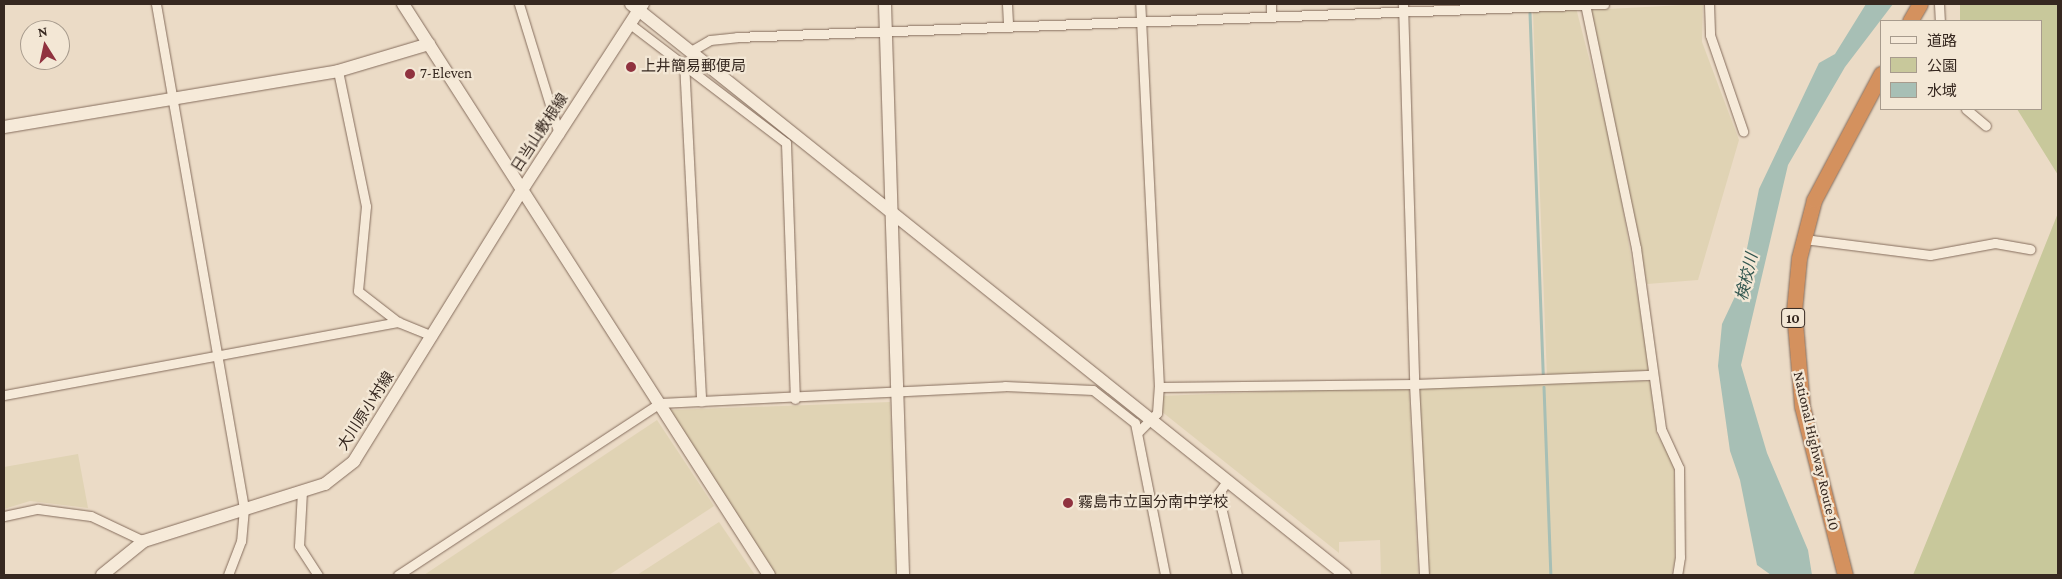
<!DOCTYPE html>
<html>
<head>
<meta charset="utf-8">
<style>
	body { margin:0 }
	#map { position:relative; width:2062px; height:579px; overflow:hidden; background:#ebdbc6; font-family:"Crimson Pro","Noto Sans JP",serif }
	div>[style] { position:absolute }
	.farmland>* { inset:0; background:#e0d3b4 }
	.green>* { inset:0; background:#c8c89b }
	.water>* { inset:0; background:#a7bfb5 }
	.stream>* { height:2.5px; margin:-1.25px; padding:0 1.25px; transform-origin:1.25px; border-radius:1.25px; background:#a7bfb5 }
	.roads { filter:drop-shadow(0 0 1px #856d5d) drop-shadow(0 0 1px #856d5d) }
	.street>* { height:9px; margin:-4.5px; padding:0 4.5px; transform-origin:4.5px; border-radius:4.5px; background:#f6ead9 }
	.secondary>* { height:12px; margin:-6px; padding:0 6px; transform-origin:6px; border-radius:6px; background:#f6ead9 }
	.highway>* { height:15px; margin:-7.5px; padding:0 7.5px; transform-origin:7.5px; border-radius:7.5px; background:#d4915e }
	.dots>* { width:14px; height:14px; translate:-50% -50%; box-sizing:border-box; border:2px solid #f3e7d5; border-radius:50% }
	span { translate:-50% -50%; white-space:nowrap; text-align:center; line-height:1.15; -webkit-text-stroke:4.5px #f3e7d5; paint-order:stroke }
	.shield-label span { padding:1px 4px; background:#f3e7d5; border:1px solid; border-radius:4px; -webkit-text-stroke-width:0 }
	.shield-label { font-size:14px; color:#362820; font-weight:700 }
	.poi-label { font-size:15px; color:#362820 }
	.left { translate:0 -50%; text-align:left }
	.street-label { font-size:15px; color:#362820 }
	.water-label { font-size:16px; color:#30554e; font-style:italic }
	.frame { position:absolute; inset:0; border:5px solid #362820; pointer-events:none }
	.legend { position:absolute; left:1880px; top:20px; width:162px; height:90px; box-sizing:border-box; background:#f3e7d5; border:1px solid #a79b8d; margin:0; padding:6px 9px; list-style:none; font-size:15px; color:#362820 }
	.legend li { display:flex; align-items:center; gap:10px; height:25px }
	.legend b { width:25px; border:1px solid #a79b8d }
	.north { position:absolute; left:20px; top:20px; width:50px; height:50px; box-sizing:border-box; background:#f3e7d5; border:1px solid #a79b8d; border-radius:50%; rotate:350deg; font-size:14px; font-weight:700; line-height:20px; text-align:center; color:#362820 }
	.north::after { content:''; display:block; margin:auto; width:18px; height:22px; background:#90323f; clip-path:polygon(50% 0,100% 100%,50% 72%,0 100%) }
</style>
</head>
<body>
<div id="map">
	<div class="farmland">
		<div style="clip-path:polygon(1703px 4px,1702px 42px,1739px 140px,1698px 280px,1647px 284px,1588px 10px)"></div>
		<div style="clip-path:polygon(1576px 8px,1614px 155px,1650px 372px,1547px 377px,1533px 12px)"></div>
		<div style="clip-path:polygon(1650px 381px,1657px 435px,1673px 459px,1674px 469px,1675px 560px,1671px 575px,1425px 575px,1419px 386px)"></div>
		<div style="clip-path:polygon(1409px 386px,1418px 575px,1381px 575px,1380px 540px,1339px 542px,1339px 553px,1161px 411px,1160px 396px)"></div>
		<div style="clip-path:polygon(890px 402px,897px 575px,776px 575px,670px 410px)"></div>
		<div style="clip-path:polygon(657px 420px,714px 506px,609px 575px,424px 575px)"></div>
		<div style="clip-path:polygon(78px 454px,88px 508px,30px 501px,4px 509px,4px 467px)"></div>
		<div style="clip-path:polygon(719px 522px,755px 575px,637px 575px)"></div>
	</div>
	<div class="green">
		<div style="clip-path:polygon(1960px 4px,2058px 4px,2058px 175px,2017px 109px,2041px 109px,2041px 21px,1960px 21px)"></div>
		<div style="clip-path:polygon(2058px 213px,2058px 575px,1913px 575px,1960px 459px)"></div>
	</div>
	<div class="water">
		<div style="clip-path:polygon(1866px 4px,1893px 4px,1845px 67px,1788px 165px,1741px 365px,1767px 453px,1808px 550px,1812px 575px,1771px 575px,1757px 565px,1740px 480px,1730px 451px,1718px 366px,1722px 324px,1739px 288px,1759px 189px,1819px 63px,1835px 54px)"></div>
	</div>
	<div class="stream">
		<div style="left:1530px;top:13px;width:363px;rotate:87.9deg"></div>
		<div style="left:1544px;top:387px;width:188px;rotate:87.9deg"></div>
	</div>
	<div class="roads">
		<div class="street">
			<div style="left:156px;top:4px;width:512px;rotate:80.1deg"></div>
			<div style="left:244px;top:508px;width:33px;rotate:95deg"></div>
			<div style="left:241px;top:541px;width:36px;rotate:111deg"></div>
			<div style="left:519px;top:4px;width:136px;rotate:72.9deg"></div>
			<div style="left:1007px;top:4px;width:22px;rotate:87deg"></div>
			<div style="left:1271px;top:4px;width:12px;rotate:90deg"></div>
			<div style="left:1403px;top:4px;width:380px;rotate:88.3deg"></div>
			<div style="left:1414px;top:384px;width:191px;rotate:87deg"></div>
			<div style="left:1585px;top:4px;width:249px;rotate:78.2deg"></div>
			<div style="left:1636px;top:248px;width:183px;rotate:82.1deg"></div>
			<div style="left:1661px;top:429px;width:43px;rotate:65.2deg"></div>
			<div style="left:1679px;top:468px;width:89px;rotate:89.4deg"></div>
			<div style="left:1680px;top:557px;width:18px;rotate:99deg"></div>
			<div style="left:1709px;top:4px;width:31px;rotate:88deg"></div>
			<div style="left:1710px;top:35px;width:102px;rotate:71deg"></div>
			<div style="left:1939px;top:4px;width:17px;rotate:87deg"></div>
			<div style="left:630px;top:24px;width:196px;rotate:37.3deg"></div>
			<div style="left:786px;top:143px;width:256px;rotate:88deg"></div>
			<div style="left:691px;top:51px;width:22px;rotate:-30deg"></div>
			<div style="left:710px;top:40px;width:27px;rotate:-6deg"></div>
			<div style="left:737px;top:37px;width:868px;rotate:-2.18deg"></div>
			<div style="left:684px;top:62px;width:340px;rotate:87.1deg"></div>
			<div style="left:338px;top:71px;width:138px;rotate:78.3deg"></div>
			<div style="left:366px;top:206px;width:85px;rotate:95.4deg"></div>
			<div style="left:358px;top:291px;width:51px;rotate:37.8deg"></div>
			<div style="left:398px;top:322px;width:37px;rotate:22deg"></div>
			<div style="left:1966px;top:109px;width:26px;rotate:40deg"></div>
			<div style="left:1804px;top:239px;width:127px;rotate:7.2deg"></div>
			<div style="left:1930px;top:255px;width:66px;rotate:-10.5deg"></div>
			<div style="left:1995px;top:243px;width:36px;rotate:10deg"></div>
			<div style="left:1159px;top:387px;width:255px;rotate:-0.7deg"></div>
			<div style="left:1414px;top:384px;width:239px;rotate:-2.2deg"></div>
			<div style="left:4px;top:395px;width:401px;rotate:-10.5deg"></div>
			<div style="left:1138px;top:432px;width:27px;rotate:-45deg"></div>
			<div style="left:1157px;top:413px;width:26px;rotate:-86deg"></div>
			<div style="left:1159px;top:387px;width:383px;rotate:-92.8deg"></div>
			<div style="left:1228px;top:480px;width:17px;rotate:126deg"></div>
			<div style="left:1218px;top:494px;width:83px;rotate:76.8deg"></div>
			<div style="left:302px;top:491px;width:55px;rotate:93.1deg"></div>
			<div style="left:299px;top:546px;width:35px;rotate:57deg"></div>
			<div style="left:4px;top:516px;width:35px;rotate:-12deg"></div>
			<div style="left:38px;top:509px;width:53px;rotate:7.5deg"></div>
			<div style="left:91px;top:516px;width:59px;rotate:25.3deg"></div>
			<div style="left:398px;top:575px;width:313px;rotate:-33.3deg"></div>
			<div style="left:660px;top:403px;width:345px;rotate:-2.8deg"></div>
			<div style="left:1005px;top:386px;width:88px;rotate:2.6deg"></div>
			<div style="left:1093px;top:390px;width:53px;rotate:38.2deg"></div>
			<div style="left:1135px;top:423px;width:155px;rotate:78.8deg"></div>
		</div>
		<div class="secondary">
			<div style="left:403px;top:4px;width:678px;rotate:57.34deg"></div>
			<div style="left:631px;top:4px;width:914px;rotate:38.65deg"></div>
			<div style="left:885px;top:4px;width:571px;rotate:88.19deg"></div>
			<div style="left:4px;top:127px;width:339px;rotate:-9.5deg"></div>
			<div style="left:338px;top:71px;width:95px;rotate:-16.5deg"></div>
			<div style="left:102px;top:575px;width:54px;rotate:-39deg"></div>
			<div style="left:144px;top:541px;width:190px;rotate:-17.5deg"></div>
			<div style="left:325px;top:484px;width:37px;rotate:-38deg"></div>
			<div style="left:354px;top:461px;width:319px;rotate:-58.2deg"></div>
			<div style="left:522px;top:190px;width:222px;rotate:-57deg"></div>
		</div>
		<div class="highway">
			<div style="left:1910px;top:21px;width:20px;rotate:-60deg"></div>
			<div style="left:1845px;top:575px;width:174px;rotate:-104.3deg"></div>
			<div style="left:1802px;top:406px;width:95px;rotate:-94.8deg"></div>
			<div style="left:1794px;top:311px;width:53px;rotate:-84.6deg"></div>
			<div style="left:1799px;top:258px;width:60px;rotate:-75.5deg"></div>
			<div style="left:1814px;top:200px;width:143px;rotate:-62deg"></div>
		</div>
	</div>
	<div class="dots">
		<div style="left:631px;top:67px;background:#90323f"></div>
		<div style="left:410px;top:74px;background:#90323f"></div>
		<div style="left:1068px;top:503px;background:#90323f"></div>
	</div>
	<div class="shield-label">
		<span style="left:1793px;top:318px">10</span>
	</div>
	<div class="poi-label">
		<span class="left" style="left:641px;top:67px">上井簡易郵便局</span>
		<span class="left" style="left:420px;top:74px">7-Eleven</span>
		<span class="left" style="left:1078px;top:503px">霧島市立国分南中学校</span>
	</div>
	<div class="street-label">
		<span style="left:540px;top:133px;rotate:-57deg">日当山敷根線</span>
		<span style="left:366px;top:411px;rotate:-57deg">大川原小村線</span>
		<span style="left:1816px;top:451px;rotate:77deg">National Highway Route 10</span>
	</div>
	<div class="water-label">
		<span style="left:1747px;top:277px;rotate:-77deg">検校川</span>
	</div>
	<div class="frame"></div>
	<ul class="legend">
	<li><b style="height:6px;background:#f6ead9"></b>道路</li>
	<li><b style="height:14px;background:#c8c89b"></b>公園</li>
	<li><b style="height:14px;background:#a7bfb5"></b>水域</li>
	</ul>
	<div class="north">N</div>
</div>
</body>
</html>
